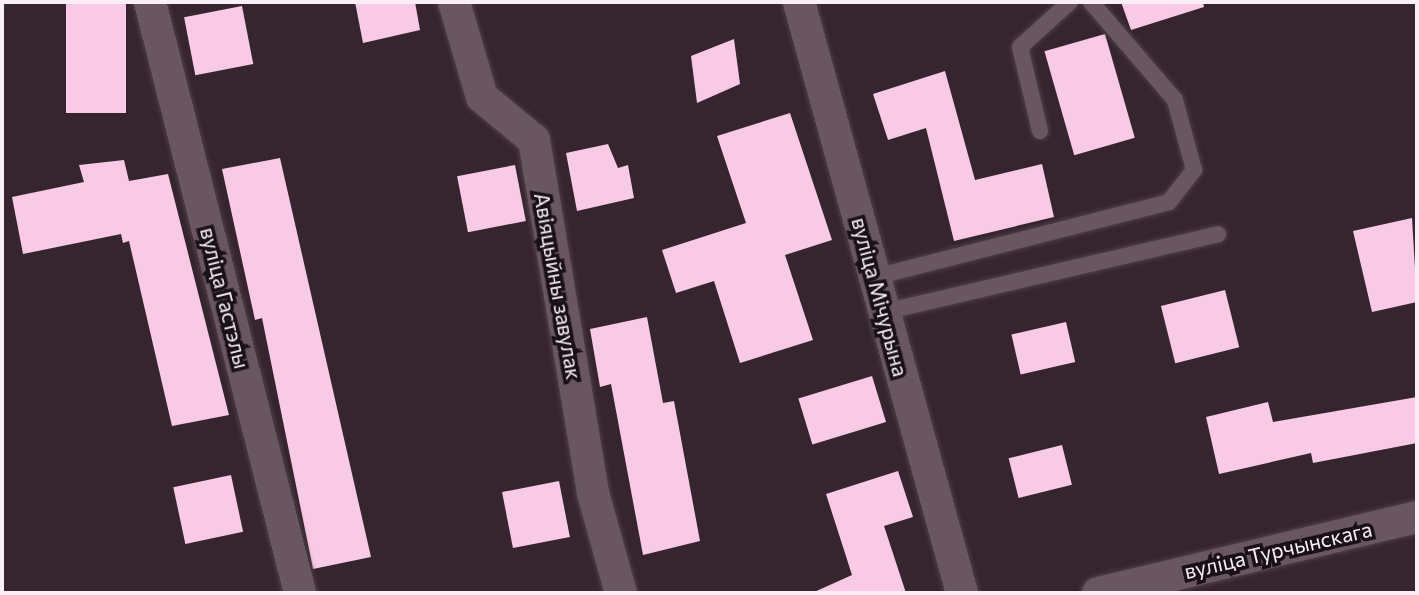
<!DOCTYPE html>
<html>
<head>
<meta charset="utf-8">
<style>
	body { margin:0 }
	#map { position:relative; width:1419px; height:595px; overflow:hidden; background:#36252f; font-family:Commissioner,sans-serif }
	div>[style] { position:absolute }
	.building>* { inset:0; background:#f9cae6; transform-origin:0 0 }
	.roads { filter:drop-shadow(0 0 2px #4e4048) drop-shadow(0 0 2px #4e4048) }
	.lane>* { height:16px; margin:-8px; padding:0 8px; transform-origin:8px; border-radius:8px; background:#695661 }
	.street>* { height:32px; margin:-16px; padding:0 16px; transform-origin:16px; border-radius:16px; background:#695661 }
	span { translate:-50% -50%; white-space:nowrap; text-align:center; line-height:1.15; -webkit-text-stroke:7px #191116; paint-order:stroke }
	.street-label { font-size:21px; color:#faeff5 }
	.frame { position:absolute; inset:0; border:4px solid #faeff5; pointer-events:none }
</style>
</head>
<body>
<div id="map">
	<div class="building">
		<div style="left:66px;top:2px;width:60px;height:111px"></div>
		<div style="clip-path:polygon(355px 2px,415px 2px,420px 30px,363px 43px)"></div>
		<div style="clip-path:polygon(1121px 2px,1203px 2px,1204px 7px,1131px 30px)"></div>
		<div style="left:242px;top:6px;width:59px;height:59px;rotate:79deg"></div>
		<div style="left:1105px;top:34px;width:108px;height:63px;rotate:74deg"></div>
		<div style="clip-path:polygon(734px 39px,740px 84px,697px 103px,691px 56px)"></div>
		<div style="clip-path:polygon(945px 71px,975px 180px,1042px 164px,1054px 217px,954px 241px,926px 128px,888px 140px,873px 94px)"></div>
		<div style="clip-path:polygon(790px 113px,832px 240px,785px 255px,813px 340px,740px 363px,714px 281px,676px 293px,662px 250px,746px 223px,717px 136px)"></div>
		<div style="clip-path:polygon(608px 144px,618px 168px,628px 165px,634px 198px,577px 211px,566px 153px)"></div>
		<div style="clip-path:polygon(280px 158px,371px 557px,313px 569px,262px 318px,255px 320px,222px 169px)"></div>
		<div style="clip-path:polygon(124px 160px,129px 181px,168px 174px,229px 415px,172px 426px,129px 241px,123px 243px,121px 234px,23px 254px,12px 197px,84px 182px,79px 165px)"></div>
		<div style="left:515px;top:165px;width:57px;height:59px;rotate:79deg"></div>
		<div style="clip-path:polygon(1412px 218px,1417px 302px,1372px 312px,1353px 231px)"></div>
		<div style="left:1225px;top:290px;width:59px;height:66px;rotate:76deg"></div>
		<div style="clip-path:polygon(647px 317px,663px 403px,674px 401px,700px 541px,643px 555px,611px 384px,600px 387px,590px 329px)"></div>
		<div style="left:1066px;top:322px;width:41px;height:56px;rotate:77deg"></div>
		<div style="left:872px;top:376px;width:48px;height:77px;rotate:73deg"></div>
		<div style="clip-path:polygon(1417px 397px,1417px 443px,1313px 463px,1311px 453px,1219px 474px,1206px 417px,1268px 402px,1273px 422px)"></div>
		<div style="left:1062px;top:445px;width:41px;height:55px;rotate:76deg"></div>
		<div style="clip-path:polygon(898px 471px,913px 517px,884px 526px,906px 593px,812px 593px,852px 575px,826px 494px)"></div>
		<div style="left:231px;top:475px;width:58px;height:59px;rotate:78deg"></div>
		<div style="left:559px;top:481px;width:57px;height:58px;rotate:79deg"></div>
	</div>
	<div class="roads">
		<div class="lane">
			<div style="left:1040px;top:131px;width:86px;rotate:-103.4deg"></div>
			<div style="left:1020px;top:47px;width:67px;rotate:-42deg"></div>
			<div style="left:875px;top:277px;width:303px;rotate:-14.3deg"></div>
			<div style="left:1169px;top:202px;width:41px;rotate:-52deg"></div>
			<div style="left:1194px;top:170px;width:73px;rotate:-105.2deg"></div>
			<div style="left:1175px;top:100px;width:129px;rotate:-130.6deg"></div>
			<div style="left:884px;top:312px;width:343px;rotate:-13.1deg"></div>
		</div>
		<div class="street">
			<div style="left:150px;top:2px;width:610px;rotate:75.76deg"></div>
			<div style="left:454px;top:2px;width:99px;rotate:73.6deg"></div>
			<div style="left:482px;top:97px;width:67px;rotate:39.6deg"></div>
			<div style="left:534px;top:140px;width:358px;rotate:80.5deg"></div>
			<div style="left:593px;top:493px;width:104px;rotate:74.4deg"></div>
			<div style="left:799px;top:2px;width:613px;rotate:74.58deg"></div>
			<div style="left:1098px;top:593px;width:328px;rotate:-13.4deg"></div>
		</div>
	</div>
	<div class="street-label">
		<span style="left:558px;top:286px;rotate:80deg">Авіяцыйны завулак</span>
		<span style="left:880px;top:297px;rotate:75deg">вуліца Мічурына</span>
		<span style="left:225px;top:298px;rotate:76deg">вуліца Гастэлы</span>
		<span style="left:1278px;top:550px;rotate:-13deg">вуліца Турчынскага</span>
	</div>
	<div class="frame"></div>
</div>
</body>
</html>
